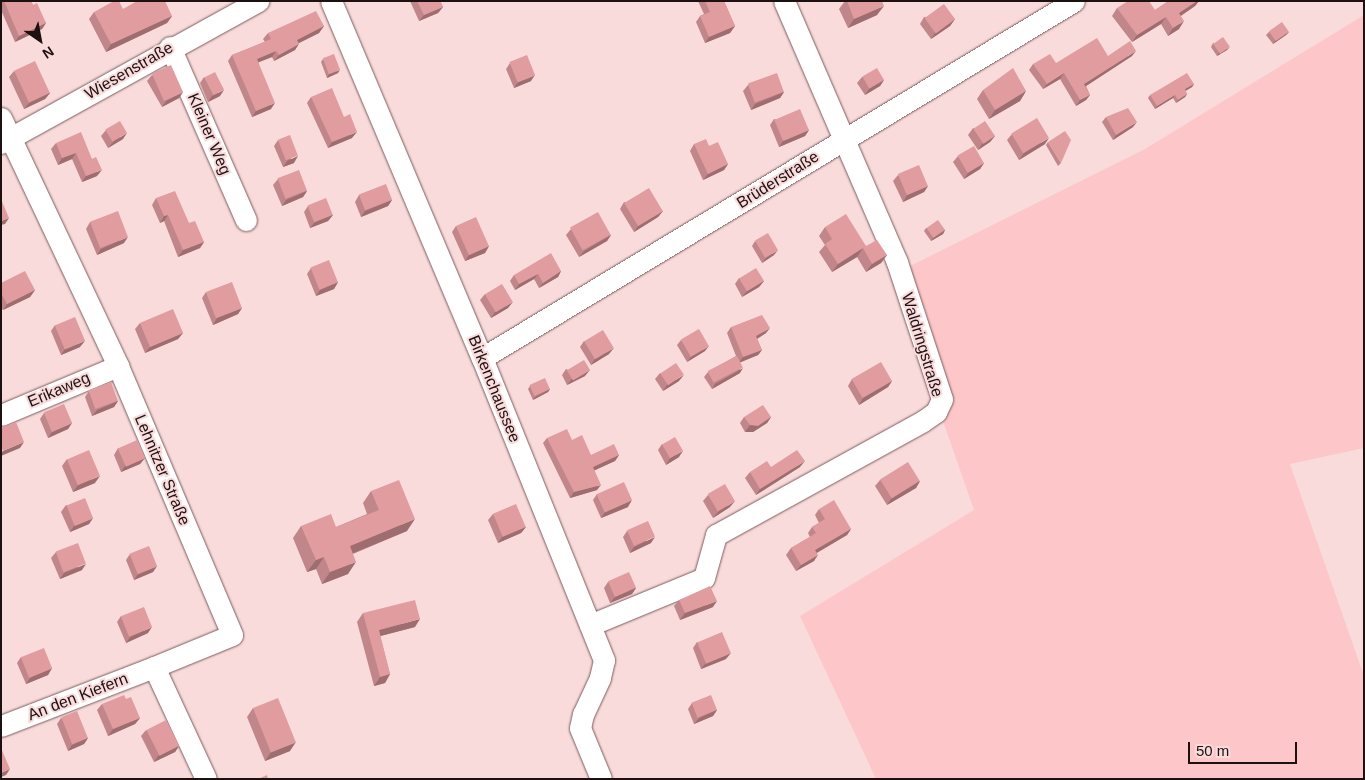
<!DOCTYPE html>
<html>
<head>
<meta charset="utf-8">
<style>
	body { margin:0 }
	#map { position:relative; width:1365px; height:780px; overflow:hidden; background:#fadbdc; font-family:Arial,sans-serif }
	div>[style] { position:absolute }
	.green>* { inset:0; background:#fdc7c9 }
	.roads { filter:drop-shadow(0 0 1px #7b5b5c) drop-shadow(0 0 1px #7b5b5c) }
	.minor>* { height:21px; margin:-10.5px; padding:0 10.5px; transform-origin:10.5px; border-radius:10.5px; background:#fff }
	.wall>* { inset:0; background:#c18689 }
	.shaded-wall>* { inset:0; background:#9d6d6f }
	.building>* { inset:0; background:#e09c9f; transform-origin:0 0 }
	span { translate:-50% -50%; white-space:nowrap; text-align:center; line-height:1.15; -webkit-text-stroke:4px #fadbdc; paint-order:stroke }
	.street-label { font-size:16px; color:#1d1011 }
	.frame { position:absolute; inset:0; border:2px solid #1d1011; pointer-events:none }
	.north { position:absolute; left:15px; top:15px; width:50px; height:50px; -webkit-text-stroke:4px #fadbdc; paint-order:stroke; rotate:147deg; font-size:14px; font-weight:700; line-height:20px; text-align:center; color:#1d1011 }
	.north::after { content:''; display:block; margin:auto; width:18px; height:22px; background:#1d1011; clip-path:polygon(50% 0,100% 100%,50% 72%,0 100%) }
	.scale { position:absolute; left:1188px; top:742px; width:109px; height:22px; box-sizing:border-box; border:2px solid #1d1011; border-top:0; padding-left:6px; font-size:15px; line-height:18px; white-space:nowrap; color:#1d1011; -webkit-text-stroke:4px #fadbdc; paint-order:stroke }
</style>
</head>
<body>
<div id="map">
	<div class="green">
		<div style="clip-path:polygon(1364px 15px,1364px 448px,1290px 464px,1364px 676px,1364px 779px,876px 779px,800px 616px,974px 510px,892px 275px,1145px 149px)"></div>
	</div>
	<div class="roads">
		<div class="minor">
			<div style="left:331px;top:1px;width:388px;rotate:67.1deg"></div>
			<div style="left:482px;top:358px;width:326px;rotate:68deg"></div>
			<div style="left:604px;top:660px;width:18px;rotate:103deg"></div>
			<div style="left:600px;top:678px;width:40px;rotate:115deg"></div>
			<div style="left:583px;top:714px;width:14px;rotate:102deg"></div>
			<div style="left:580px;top:728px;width:55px;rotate:67.6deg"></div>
			<div style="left:170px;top:47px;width:189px;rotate:66.3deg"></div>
			<div style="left:1px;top:118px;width:274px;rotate:64.7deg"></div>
			<div style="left:118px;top:366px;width:292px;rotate:67deg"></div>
			<div style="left:232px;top:635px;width:84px;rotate:157.7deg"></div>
			<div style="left:154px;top:667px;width:123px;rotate:65.1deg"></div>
			<div style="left:1px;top:143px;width:294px;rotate:-28.9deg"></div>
			<div style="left:482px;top:358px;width:691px;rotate:-31.09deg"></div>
			<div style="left:1px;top:415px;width:127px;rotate:-22.7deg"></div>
			<div style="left:590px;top:625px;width:123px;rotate:-22.4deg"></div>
			<div style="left:704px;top:578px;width:45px;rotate:-74.4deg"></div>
			<div style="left:716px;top:535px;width:236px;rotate:-28.8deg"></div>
			<div style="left:923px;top:421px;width:16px;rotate:-35deg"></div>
			<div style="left:936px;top:412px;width:14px;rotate:-65deg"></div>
			<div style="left:942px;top:399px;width:144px;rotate:-108.2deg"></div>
			<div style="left:897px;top:262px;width:284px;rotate:-113.4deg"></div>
			<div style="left:1px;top:726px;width:164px;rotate:-21.1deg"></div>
		</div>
	</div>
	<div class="wall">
		<div style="clip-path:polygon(1px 1px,31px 1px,33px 5px,46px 23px,42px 29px,15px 42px,1px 10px)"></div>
		<div style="clip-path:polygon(410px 1px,440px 1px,443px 7px,438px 13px,419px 21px)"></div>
		<div style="clip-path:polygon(698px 1px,724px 1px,735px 26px,730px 33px,705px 43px,696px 22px,700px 16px,704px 14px)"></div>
		<div style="clip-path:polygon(845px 1px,884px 1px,882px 2px,877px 15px,848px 28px,839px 9px)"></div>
		<div style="clip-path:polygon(1167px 1px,1199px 1px,1195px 6px,1181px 16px,1179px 29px,1168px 36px,1161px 24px,1132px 42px,1112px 16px,1117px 8px,1155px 10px,1167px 2px)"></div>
		<div style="clip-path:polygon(123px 9px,172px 16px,167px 23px,106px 52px,89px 19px,94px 12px)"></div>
		<div style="clip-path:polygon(924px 17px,955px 19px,950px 26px,931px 39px,920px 24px)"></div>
		<div style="clip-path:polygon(324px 26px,319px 33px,299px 43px,295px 50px,274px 61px,272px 57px,258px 62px,271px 109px,252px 117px,228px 61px,232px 55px,265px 42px,263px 39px,268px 33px)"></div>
		<div style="clip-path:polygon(1269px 32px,1289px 32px,1286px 35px,1273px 44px,1266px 35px)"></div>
		<div style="clip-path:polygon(1213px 43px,1227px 50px,1217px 56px,1211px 47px)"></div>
		<div style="clip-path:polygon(1108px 56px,1132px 56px,1086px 86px,1090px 95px,1086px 100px,1076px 106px,1060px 79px,1043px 89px,1029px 70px,1033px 64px,1056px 63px)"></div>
		<div style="clip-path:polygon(323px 59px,338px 73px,327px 78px,321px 62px)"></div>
		<div style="clip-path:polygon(510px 63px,531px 81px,514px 88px,506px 69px)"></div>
		<div style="clip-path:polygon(14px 71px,50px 93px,45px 99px,24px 109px,9px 77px)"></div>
		<div style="clip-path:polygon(152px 75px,183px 92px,179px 98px,162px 107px,147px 81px)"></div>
		<div style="clip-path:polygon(204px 77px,220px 96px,208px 102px,200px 83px)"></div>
		<div style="clip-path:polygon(862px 77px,884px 80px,880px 86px,865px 95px,857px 83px)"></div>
		<div style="clip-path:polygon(1194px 84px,1192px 87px,1185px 91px,1187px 94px,1185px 97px,1176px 103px,1173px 98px,1155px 109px,1148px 98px,1150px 95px)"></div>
		<div style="clip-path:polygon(748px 85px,784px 92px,780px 98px,751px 110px,743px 91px)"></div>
		<div style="clip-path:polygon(983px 90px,1026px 91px,1020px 101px,989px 119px,977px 99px)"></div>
		<div style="clip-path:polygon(311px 97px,352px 138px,328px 148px,307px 103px)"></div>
		<div style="clip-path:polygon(1106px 117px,1133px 127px,1113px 140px,1102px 122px)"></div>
		<div style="clip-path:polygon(774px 119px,809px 130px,805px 136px,779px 147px,770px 125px)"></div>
		<div style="clip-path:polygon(973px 128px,995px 136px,990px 142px,978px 150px,968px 135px)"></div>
		<div style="clip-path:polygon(106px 130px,123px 139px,108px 148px,101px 136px)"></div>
		<div style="clip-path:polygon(1012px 134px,1045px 144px,1019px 160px,1007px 140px)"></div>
		<div style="clip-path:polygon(278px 140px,294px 163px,283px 167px,274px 146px)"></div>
		<div style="clip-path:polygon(1048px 142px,1061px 163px,1058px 166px,1046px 145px)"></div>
		<div style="clip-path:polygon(56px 143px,92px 159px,97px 176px,82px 182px,72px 159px,58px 165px,51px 149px)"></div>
		<div style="clip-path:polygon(694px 144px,709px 146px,728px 164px,724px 170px,703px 180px,690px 151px)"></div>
		<div style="clip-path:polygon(958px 156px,984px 163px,980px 169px,964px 179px,953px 162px)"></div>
		<div style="clip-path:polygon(898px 175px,928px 186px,924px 192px,903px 202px,893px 181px)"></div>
		<div style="clip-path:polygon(278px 179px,307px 191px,303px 197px,282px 206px,273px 185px)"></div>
		<div style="clip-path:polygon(359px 195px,392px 200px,388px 206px,361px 217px,355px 202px)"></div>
		<div style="clip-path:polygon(156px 198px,189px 223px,204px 242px,200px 248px,178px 257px,164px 221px,160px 223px,152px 205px)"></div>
		<div style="clip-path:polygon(624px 202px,663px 211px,658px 217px,634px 232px,620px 209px)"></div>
		<div style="clip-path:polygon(308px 206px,333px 215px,328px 221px,310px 228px,304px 212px)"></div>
		<div style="clip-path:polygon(90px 222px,124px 243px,97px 255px,86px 229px)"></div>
		<div style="clip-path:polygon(456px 226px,489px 246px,485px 253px,465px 261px,452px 232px)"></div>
		<div style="clip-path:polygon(825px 227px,866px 246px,887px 255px,881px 263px,866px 272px,857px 257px,832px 272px,819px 252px,825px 245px,819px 236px)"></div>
		<div style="clip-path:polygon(926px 228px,945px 230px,943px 234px,931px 241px,924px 231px)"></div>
		<div style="clip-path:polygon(571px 229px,611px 235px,607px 241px,579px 257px,566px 235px)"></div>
		<div style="clip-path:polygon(755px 241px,774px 255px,762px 263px,752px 246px)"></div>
		<div style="clip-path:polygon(311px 268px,338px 282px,334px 289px,316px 296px,307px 274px)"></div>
		<div style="clip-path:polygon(561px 271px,558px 277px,539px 288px,534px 279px,515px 290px,510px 281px,514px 275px)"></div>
		<div style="clip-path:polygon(739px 278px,764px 281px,759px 287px,742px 297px,735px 284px)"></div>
		<div style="clip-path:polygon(1px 283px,35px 290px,30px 297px,3px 310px,1px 308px)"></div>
		<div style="clip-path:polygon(206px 292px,242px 308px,238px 314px,213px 325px,202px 298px)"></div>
		<div style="clip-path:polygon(485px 294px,508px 308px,491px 318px,480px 300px)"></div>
		<div style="clip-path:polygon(140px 323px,183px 333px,178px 339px,145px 353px,135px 329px)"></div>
		<div style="clip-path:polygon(55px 325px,80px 347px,61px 355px,51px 331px)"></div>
		<div style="clip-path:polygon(731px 327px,766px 333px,757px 339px,762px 350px,758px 355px,740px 362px,740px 373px,712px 389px,704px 377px,708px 372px,736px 356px,727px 333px)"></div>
		<div style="clip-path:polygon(681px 340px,705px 351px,687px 362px,677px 345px)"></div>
		<div style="clip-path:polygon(584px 341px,609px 354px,591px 365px,580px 347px)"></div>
		<div style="clip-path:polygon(566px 369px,585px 376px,567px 385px,562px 375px)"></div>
		<div style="clip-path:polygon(660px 373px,679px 381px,663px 391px,655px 379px)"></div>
		<div style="clip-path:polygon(852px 379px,892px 381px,888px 387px,859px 405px,848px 386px)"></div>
		<div style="clip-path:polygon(530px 386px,550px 389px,548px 392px,533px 400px,528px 389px)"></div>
		<div style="clip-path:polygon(89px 391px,118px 401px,114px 407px,92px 416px,85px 397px)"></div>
		<div style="clip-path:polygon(44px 413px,72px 423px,68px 429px,48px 438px,40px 419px)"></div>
		<div style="clip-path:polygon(744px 417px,771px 417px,767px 423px,753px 432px,745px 432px,740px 423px)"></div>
		<div style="clip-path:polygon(547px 438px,572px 440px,591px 455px,619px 455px,615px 461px,594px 470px,597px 490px,570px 498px,543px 443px)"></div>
		<div style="clip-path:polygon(662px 444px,679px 457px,666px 465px,658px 450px)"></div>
		<div style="clip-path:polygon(118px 448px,145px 458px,140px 464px,121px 472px,114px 455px)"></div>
		<div style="clip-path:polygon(67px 459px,95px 483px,73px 492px,62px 466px)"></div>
		<div style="clip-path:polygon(771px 467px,800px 467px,756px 495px,745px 478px,750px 472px)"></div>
		<div style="clip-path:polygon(880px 480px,920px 481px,916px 488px,887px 505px,875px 486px)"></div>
		<div style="clip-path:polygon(371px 491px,407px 531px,353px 554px,348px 574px,322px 584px,316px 569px,307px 572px,293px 538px,301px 526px,336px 527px,367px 514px,363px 503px)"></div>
		<div style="clip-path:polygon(597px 494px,628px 507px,601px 518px,593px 500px)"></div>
		<div style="clip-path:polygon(708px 495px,730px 507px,713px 518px,703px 501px)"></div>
		<div style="clip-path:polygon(66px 505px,93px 518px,89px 524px,70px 532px,61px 512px)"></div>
		<div style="clip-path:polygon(819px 509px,851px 529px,847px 535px,817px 553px,814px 561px,796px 571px,786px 555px,791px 548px,810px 537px,808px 533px,812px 527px,819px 523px,815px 515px)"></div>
		<div style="clip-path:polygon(493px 514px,526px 527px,521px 533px,498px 543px,488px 520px)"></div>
		<div style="clip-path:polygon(627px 531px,651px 543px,630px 553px,623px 537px)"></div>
		<div style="clip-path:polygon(56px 552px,82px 570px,60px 579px,51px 558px)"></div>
		<div style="clip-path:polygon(130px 554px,157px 566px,153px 572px,134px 580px,126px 560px)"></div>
		<div style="clip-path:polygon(608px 582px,636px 588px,632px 594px,610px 603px,604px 588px)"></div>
		<div style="clip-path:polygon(679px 600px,713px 607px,680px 620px,674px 606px)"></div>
		<div style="clip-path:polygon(363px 613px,415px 627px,380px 636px,390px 674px,385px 683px,374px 686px,357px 622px)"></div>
		<div style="clip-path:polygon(121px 616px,148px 633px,126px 643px,117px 622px)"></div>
		<div style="clip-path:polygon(697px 642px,726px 659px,701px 669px,693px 648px)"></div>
		<div style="clip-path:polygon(21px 657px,52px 668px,48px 675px,26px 684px,17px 663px)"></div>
		<div style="clip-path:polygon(692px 703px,717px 710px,713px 716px,694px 724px,688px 709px)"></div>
		<div style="clip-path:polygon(102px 704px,140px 718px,135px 724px,108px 736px,97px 710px)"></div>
		<div style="clip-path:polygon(253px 708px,290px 751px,265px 761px,247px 717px)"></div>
		<div style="clip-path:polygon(61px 718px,88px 738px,84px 744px,68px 751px,57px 724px)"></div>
		<div style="clip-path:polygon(146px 730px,179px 746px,175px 752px,154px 762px,141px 736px)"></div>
	</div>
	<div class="shaded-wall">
		<div style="clip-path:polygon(1197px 1px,1199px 1px,1195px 6px,1174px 20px,1179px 13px)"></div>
		<div style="clip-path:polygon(884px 6px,877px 15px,848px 28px,854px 19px)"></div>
		<div style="clip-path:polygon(443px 7px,438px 13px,419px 21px,424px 15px)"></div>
		<div style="clip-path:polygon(172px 16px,167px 23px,106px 52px,111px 44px)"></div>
		<div style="clip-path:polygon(1166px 17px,1161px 24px,1132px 42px,1137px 35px)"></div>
		<div style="clip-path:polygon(955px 19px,950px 26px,931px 39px,935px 33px)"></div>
		<div style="clip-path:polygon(1184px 21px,1179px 29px,1168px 36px,1173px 28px)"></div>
		<div style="clip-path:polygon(46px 23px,42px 29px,15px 42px,19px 36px)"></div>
		<div style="clip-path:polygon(324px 26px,319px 33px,293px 46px,297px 40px)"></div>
		<div style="clip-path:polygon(735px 26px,730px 33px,705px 43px,709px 37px)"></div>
		<div style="clip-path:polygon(1289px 32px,1286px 35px,1273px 44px,1275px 41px)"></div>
		<div style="clip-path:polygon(299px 44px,295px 50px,274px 61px,279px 55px)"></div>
		<div style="clip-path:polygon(1230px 47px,1227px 50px,1217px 56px,1219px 53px)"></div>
		<div style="clip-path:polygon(276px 51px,272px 57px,252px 65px,257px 59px)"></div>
		<div style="clip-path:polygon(1136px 51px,1132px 56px,1080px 90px,1084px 84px)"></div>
		<div style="clip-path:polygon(340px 70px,338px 73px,327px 78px,329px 74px)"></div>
		<div style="clip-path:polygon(1064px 73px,1060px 79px,1043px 89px,1047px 84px)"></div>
		<div style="clip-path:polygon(535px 75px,531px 81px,514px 88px,518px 82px)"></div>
		<div style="clip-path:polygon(884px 80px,880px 86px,865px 95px,869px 89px)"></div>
		<div style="clip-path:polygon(1194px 84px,1192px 87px,1182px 93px,1185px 89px)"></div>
		<div style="clip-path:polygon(224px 90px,220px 96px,208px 102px,212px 96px)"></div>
		<div style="clip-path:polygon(1026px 91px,1020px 101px,989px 119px,995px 110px)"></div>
		<div style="clip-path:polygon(183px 92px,179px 98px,162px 107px,166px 101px)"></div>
		<div style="clip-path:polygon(784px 92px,780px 98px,751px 110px,755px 104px)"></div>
		<div style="clip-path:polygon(50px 93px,45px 99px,24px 109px,29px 103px)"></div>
		<div style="clip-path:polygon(1187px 94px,1185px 97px,1176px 103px,1178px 100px)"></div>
		<div style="clip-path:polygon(1090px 95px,1086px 100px,1076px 106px,1080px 100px)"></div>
		<div style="clip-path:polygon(1175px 95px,1173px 98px,1155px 109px,1157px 106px)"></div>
		<div style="clip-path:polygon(275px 103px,271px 109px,252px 117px,256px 111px)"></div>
		<div style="clip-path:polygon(1137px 122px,1133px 127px,1113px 140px,1116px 135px)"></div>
		<div style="clip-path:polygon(809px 130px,805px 136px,779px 147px,783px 141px)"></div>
		<div style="clip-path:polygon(357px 132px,352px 138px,328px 148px,332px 142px)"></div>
		<div style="clip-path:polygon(127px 133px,123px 139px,108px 148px,113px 142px)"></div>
		<div style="clip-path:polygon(995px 136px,990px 142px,978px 150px,982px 144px)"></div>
		<div style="clip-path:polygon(1049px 138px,1045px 144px,1019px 160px,1024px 153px)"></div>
		<div style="clip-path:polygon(76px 153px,72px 159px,58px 165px,62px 158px)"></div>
		<div style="clip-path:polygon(298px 156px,294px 163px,283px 167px,287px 161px)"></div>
		<div style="clip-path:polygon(984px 163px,980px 169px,964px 179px,968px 173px)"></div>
		<div style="clip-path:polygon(728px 164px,724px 170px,703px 180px,708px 174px)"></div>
		<div style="clip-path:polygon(102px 170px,97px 176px,82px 182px,86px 176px)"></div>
		<div style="clip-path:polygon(928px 186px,924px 192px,903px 202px,907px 195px)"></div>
		<div style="clip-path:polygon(307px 191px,303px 197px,282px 206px,286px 200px)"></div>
		<div style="clip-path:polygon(392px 200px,388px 206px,361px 217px,365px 211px)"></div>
		<div style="clip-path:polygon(663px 211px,658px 217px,634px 232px,638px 226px)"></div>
		<div style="clip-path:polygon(168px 215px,164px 221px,160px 223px,164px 216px)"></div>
		<div style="clip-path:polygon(333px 215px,328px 221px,310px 228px,315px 222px)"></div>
		<div style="clip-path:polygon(9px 218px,5px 224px,1px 225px,1px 221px)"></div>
		<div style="clip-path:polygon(945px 230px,943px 234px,931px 241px,933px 238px)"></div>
		<div style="clip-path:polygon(611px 235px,607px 241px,579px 257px,584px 251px)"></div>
		<div style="clip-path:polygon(128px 237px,124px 243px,97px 255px,101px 249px)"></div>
		<div style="clip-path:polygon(204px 242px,200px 248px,178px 257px,183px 250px)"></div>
		<div style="clip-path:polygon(489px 246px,485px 253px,465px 261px,469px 255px)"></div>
		<div style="clip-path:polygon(863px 248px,857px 257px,832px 272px,838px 264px)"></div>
		<div style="clip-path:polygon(778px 250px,774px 255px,762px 263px,766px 258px)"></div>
		<div style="clip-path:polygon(887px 255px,881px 263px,866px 272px,872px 264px)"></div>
		<div style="clip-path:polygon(561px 271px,558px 277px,539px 288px,543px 283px)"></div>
		<div style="clip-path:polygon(538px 274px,534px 279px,515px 290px,519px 284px)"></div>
		<div style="clip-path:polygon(764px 281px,759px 287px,742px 297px,747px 291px)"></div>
		<div style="clip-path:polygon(338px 282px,334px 289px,316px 296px,320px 290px)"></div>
		<div style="clip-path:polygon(35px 290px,30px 297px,3px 310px,7px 304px)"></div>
		<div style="clip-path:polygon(513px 302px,508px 308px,491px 318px,495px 312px)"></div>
		<div style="clip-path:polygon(242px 308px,238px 314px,213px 325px,217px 318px)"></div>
		<div style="clip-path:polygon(770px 328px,766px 333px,752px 342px,756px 336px)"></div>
		<div style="clip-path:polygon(183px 333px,178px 339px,145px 353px,150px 347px)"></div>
		<div style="clip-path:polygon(85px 341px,80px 347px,61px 355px,65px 349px)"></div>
		<div style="clip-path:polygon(709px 346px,705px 351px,687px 362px,691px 357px)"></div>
		<div style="clip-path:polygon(614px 348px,609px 354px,591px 365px,595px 359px)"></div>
		<div style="clip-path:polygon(762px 350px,758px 355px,739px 363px,743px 357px)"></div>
		<div style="clip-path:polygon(743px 368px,740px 373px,712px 389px,715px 384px)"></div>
		<div style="clip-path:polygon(590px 370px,585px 376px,567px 385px,572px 379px)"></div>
		<div style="clip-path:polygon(684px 375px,679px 381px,663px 391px,667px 385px)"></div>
		<div style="clip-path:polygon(892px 381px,888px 387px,859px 405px,863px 398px)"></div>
		<div style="clip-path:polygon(550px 389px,548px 392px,533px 400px,535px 397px)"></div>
		<div style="clip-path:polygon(118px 401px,114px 407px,92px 416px,97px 410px)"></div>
		<div style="clip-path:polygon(771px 417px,767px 423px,753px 432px,745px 432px,750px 425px)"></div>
		<div style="clip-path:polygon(72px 423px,68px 429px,48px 438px,52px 432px)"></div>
		<div style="clip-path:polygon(24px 442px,20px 448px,1px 456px,1px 453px,3px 451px)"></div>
		<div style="clip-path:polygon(683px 451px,679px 457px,666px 465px,670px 458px)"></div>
		<div style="clip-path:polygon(619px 455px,615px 461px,589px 473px,593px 467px)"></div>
		<div style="clip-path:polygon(145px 458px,140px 464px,121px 472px,125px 466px)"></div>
		<div style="clip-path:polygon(805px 461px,800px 467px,756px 495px,760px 489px)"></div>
		<div style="clip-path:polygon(100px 476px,95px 483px,73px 492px,78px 485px)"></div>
		<div style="clip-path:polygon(920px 481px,916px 488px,887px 505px,891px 499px)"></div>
		<div style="clip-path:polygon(601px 485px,597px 490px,570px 498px,574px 492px)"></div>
		<div style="clip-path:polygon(632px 500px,628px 507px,601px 518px,605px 512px)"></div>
		<div style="clip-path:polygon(735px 501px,730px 507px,713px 518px,718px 512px)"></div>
		<div style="clip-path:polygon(93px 518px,89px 524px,70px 532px,74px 526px)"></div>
		<div style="clip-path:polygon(415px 519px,407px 531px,341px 558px,350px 546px)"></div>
		<div style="clip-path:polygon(526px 527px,521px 533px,498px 543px,502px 537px)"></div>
		<div style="clip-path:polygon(851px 529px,847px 535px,811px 556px,815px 550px)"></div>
		<div style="clip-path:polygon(655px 537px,651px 543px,630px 553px,634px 547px)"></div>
		<div style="clip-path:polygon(818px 555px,814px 561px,796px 571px,801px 565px)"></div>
		<div style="clip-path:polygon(324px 557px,316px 569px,307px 572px,316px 560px)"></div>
		<div style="clip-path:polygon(356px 562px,348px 574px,322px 584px,330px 572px)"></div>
		<div style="clip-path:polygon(86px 564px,82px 570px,60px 579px,64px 573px)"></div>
		<div style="clip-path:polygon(157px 566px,153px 572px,134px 580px,138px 574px)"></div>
		<div style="clip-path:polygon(636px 588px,632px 594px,610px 603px,615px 597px)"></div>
		<div style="clip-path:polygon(717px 601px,713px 607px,680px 620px,685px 613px)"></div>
		<div style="clip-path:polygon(420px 619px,415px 627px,373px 638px,379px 630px)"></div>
		<div style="clip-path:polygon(152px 627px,148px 633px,126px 643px,130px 637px)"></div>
		<div style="clip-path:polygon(731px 653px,726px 659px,701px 669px,706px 663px)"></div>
		<div style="clip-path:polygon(52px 668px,48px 675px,26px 684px,30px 678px)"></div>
		<div style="clip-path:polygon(390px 674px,385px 683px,374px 686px,380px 677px)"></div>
		<div style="clip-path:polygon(717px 710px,713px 716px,694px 724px,699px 718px)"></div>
		<div style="clip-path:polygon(140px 718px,135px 724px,108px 736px,113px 729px)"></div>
		<div style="clip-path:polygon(88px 738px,84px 744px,68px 751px,72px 745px)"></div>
		<div style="clip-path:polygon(296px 742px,290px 751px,265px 761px,271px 752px)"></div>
		<div style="clip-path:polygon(179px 746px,175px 752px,154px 762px,158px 756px)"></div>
		<div style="clip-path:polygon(10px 769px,6px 775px,1px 777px,1px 773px)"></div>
	</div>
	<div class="building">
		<div style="clip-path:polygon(4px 1px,31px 1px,33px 5px,37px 3px,46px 23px,19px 36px)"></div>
		<div style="clip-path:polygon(114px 1px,119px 1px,123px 9px,137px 1px,165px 1px,172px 16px,111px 44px,94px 12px)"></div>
		<div style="clip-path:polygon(417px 1px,440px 1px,443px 7px,424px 15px)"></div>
		<div style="clip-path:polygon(705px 1px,724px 1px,735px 26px,709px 37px,700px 16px,710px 12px)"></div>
		<div style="clip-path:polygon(847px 1px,882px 1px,884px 6px,854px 19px)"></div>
		<div style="clip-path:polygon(1128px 1px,1149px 1px,1155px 10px,1169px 1px,1197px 1px,1179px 13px,1184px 21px,1173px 28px,1166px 17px,1137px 35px,1117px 8px)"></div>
		<div style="left:944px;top:4px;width:19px;height:24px;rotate:54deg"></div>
		<div style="clip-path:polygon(316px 11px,324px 26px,297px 40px,299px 44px,279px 55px,276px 51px,257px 59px,275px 103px,256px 111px,232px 55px,271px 39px,268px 33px)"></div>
		<div style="left:1282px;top:22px;width:12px;height:16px;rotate:55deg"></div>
		<div style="left:1223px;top:37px;width:12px;height:12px;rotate:55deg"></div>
		<div style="clip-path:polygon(1097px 38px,1108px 56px,1130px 41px,1136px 51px,1084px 84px,1090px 95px,1080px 100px,1064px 73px,1047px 84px,1033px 64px,1050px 54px,1056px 63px)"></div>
		<div style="left:334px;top:54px;width:17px;height:12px;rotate:69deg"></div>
		<div style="left:527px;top:55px;width:22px;height:19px;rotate:68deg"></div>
		<div style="left:35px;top:61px;width:35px;height:23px;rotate:65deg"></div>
		<div style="left:171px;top:65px;width:30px;height:21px;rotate:66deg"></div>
		<div style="left:877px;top:68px;width:14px;height:17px;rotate:60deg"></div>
		<div style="clip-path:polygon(1013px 68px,1026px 91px,995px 110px,983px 90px)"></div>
		<div style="left:215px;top:72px;width:20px;height:12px;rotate:63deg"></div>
		<div style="left:777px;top:73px;width:20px;height:31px;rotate:70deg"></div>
		<div style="clip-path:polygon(1187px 73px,1194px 84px,1185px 89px,1187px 94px,1178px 100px,1175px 95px,1157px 106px,1150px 95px)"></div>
		<div style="clip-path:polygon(332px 88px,344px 117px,350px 114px,357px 132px,332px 142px,311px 97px)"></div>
		<div style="clip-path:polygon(1128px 108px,1137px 122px,1116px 135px,1106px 117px)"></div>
		<div style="left:800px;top:109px;width:23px;height:28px;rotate:67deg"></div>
		<div style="left:1037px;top:118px;width:23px;height:30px;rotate:59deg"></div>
		<div style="left:120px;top:121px;width:14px;height:17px;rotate:60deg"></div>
		<div style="left:985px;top:121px;width:18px;height:14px;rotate:56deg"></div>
		<div style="clip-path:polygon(1065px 131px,1071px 140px,1061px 163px,1048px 142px)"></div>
		<div style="clip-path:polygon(81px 132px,92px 159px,96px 157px,102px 170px,86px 176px,76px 153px,62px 158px,56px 143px)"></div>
		<div style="left:290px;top:135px;width:22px;height:13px;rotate:69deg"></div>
		<div style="clip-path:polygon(706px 139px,709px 146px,718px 142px,728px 164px,708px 174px,694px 144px)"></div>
		<div style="left:974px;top:146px;width:20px;height:19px;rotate:60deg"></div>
		<div style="left:919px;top:165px;width:23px;height:23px;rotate:67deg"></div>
		<div style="left:299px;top:170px;width:22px;height:23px;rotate:69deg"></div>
		<div style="left:386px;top:184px;width:17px;height:29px;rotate:69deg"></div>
		<div style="left:649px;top:188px;width:27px;height:29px;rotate:59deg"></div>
		<div style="clip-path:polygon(175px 191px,189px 223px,195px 221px,204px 242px,183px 250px,168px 215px,164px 216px,156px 198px)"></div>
		<div style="left:326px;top:198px;width:18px;height:20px;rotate:68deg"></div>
		<div style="clip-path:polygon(1px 199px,9px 218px,1px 221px)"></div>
		<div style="left:118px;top:211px;width:28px;height:30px;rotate:69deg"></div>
		<div style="left:598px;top:212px;width:26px;height:32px;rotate:61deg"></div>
		<div style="clip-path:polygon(846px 214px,866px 246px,877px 240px,887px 255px,872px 264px,863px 248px,838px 264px,825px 244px,832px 239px,825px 227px)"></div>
		<div style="left:476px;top:217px;width:32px;height:22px;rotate:66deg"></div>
		<div style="left:938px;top:220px;width:12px;height:14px;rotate:55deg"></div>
		<div style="left:768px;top:233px;width:20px;height:15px;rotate:60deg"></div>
		<div style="clip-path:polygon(551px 253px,561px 271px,543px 283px,538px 274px,519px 284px,514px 275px)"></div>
		<div style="left:329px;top:260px;width:24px;height:20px;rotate:68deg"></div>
		<div style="left:756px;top:268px;width:15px;height:20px;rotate:58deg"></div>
		<div style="clip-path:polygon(25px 271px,35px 290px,7px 304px,1px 293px,1px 283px)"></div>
		<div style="left:232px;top:282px;width:28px;height:28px;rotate:69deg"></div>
		<div style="left:502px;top:284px;width:21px;height:20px;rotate:59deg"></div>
		<div style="left:173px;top:309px;width:26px;height:36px;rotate:67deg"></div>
		<div style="clip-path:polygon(762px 315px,770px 328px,756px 336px,762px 350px,743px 357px,731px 327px)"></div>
		<div style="left:75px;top:317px;width:26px;height:22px;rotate:67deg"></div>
		<div style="left:699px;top:329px;width:20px;height:21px;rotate:60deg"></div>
		<div style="left:603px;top:330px;width:21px;height:22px;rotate:59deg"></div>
		<div style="left:737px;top:356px;width:13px;height:33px;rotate:63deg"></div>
		<div style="left:584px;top:360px;width:12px;height:20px;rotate:59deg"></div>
		<div style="left:881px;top:362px;width:22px;height:34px;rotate:60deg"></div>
		<div style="left:676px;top:363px;width:14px;height:19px;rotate:56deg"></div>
		<div style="left:545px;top:378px;width:12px;height:17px;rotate:66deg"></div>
		<div style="left:111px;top:382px;width:20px;height:24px;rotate:70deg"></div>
		<div style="left:64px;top:404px;width:21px;height:22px;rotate:67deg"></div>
		<div style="clip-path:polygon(763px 405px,771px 417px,758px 426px,750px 425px,744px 417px)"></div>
		<div style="clip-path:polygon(16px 422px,24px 442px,3px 451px,1px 446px,1px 428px)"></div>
		<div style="clip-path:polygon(567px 429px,572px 440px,582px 435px,591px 455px,614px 444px,619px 455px,593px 467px,601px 485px,574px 492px,547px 438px)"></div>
		<div style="left:675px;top:437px;width:16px;height:15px;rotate:60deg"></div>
		<div style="left:137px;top:440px;width:20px;height:21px;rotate:66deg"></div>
		<div style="left:89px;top:450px;width:28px;height:24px;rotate:67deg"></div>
		<div style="clip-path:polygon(797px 450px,805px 461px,760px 489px,750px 472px,767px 461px,771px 467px)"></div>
		<div style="left:908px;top:462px;width:22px;height:33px;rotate:58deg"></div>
		<div style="clip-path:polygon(399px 480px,415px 519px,350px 546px,356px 562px,330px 572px,324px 557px,316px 560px,301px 526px,331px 514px,336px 527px,379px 510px,371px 491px)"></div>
		<div style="left:624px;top:482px;width:20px;height:30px;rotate:66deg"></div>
		<div style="left:725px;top:484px;width:20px;height:20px;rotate:60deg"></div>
		<div style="left:85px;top:498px;width:22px;height:20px;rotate:68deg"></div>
		<div style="clip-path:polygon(834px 500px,851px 529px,815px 550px,818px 555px,801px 565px,791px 548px,816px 533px,812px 527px,825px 519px,819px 509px)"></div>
		<div style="left:516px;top:504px;width:25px;height:25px;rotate:67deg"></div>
		<div style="left:648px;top:521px;width:17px;height:23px;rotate:66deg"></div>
		<div style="left:78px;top:543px;width:22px;height:24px;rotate:69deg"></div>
		<div style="left:149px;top:546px;width:22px;height:21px;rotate:68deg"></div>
		<div style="left:629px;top:572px;width:17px;height:23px;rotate:66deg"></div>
		<div style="clip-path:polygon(710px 586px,717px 601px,685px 613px,679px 600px)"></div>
		<div style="clip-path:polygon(415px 600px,420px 619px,379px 630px,390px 674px,380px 677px,363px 613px)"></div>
		<div style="left:144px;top:607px;width:22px;height:25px;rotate:68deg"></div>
		<div style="left:722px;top:632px;width:23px;height:27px;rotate:67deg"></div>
		<div style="left:44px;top:648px;width:22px;height:25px;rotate:68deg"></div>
		<div style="clip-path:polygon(124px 695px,126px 699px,131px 697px,140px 718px,113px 729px,102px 704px)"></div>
		<div style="left:711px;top:695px;width:16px;height:21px;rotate:68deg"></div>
		<div style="left:278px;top:698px;width:48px;height:27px;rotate:68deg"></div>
		<div style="left:77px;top:711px;width:29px;height:17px;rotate:68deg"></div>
		<div style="left:166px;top:720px;width:29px;height:22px;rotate:63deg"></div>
		<div style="clip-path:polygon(1px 748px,10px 769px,1px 773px)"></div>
		<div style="clip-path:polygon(267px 775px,268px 779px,258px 779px)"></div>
	</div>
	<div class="street-label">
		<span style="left:129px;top:71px;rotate:-30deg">Wiesenstraße</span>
		<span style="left:209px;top:134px;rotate:67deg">Kleiner Weg</span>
		<span style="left:778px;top:180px;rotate:-32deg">Brüderstraße</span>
		<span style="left:922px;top:345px;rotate:73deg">Waldringstraße</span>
		<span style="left:494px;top:389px;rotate:68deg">Birkenchaussee</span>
		<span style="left:59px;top:390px;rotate:-23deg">Erikaweg</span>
		<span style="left:162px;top:470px;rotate:67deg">Lehnitzer Straße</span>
		<span style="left:78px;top:697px;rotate:-21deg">An den Kiefern</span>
	</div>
	<div class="frame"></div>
	<div class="north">N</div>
	<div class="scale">50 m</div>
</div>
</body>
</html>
